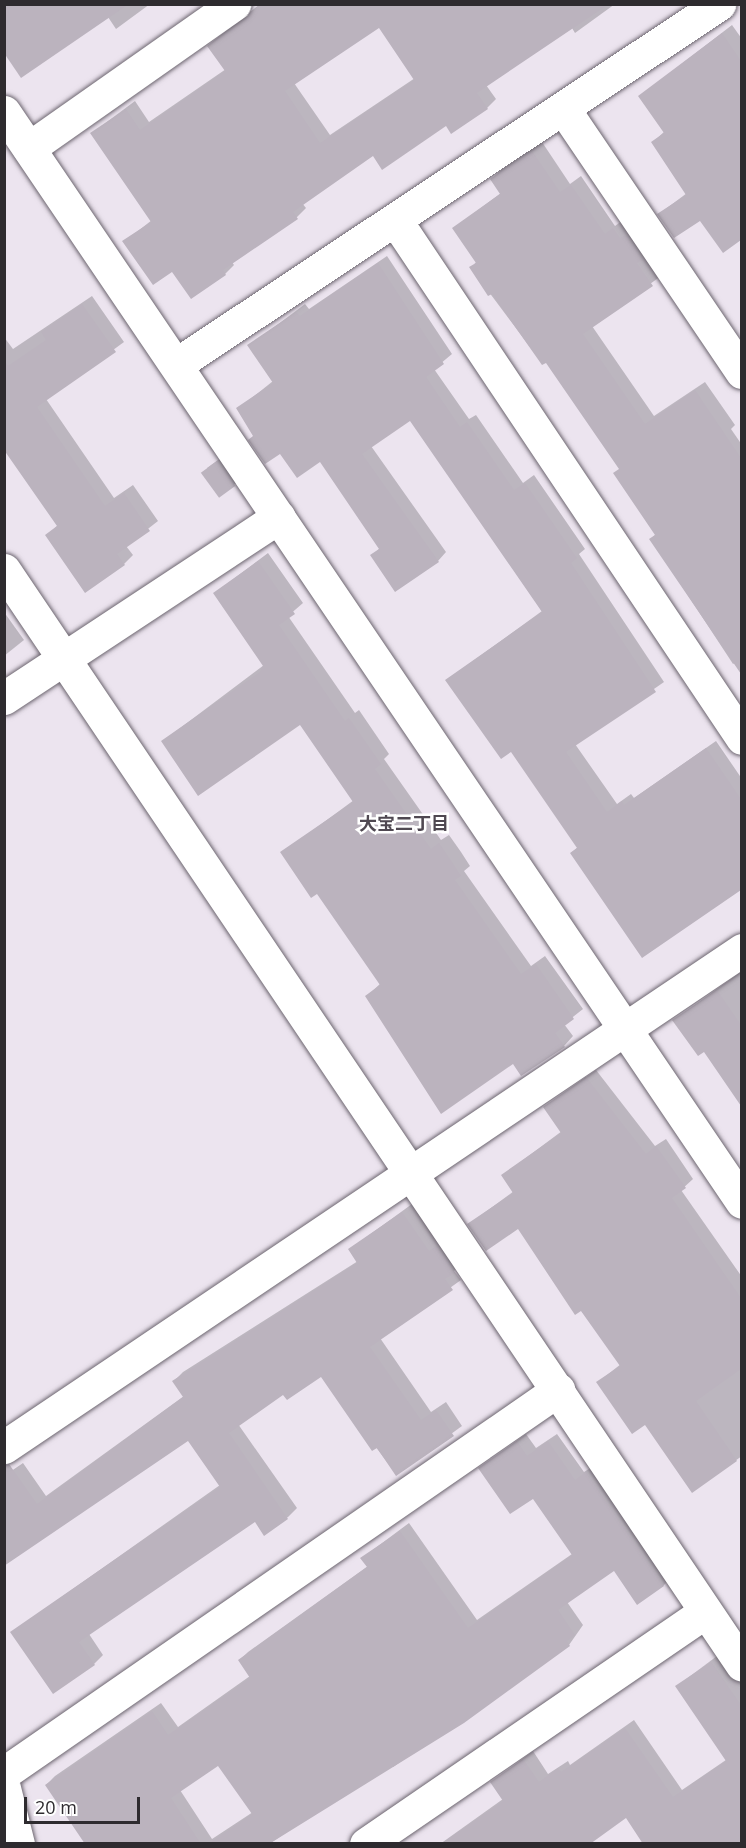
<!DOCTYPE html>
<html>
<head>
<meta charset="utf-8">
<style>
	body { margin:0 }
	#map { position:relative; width:746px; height:1848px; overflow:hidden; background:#ece4ef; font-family:"Open Sans","Noto Sans JP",sans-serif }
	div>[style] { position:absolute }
	.shadow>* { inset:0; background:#0003 }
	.building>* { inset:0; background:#bbb3be; transform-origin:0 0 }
	.roads { filter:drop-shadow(0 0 2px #6c656f) drop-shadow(0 0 2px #6c656f) }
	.street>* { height:33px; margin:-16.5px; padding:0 16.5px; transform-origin:16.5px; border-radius:16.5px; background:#fff }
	span { translate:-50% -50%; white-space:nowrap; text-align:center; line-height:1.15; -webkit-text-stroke:5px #fff; paint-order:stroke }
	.neighbourhood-label { font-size:18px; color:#4f4851; font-weight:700 }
	.frame { position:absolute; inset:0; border:6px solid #2e2b2f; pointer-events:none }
	.scale { position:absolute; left:24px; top:1797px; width:116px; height:27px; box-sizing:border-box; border:3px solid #2e2b2f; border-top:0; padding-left:8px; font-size:18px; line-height:21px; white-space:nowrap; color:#2e2b2f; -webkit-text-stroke:4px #fff; paint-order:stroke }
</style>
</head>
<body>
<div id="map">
	<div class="shadow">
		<div style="clip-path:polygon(4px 4px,150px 4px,116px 29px,108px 17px)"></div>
		<div style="clip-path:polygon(evenodd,265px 4px,615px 4px,575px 33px,572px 28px,486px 85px,496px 99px,487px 108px,374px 154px,302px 203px,306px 208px,297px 217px,232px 262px,234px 265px,225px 274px,172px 270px,124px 242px,152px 220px,92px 133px,135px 101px,149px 122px,226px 69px,209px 46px,265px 4px,379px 26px,415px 78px,330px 135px,294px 83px,379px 26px)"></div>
		<div style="clip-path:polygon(732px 25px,742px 39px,742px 238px,723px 251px,701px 218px,659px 214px,687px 193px,653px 142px,665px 131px,640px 96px)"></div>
		<div style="clip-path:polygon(542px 142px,570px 184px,581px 176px,615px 226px,623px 220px,661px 276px,592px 326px,654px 416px,705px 382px,735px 425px,731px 429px,742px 445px,742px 665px,738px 661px,733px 664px,651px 539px,656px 534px,620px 468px,546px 361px,542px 363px,471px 268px,477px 261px,454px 228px,501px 193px,492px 179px,501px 170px)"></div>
		<div style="clip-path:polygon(387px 256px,452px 354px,434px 369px,469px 419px,476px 415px,523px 483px,534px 475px,585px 549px,579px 554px,664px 682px,575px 744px,617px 804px,631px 794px,634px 798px,716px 741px,742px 779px,742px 888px,642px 956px,571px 853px,578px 847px,511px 750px,447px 680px,542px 611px,410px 419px,371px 446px,446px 552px,438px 561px,372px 556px,380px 548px,321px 460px,280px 452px,255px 436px,238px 409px,273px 381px,249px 346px,305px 304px,309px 309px)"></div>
		<div style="clip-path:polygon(92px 296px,124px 342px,46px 399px,114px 498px,133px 485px,158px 521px,126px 546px,133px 555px,124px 564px,47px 536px,58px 525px,4px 447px,4px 337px,13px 349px)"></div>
		<div style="clip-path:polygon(222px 457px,238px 480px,234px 485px,207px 468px)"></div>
		<div style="clip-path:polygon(268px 553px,303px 603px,288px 616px,355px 713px,359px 710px,389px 754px,384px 759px,441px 840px,449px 835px,461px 852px,470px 866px,464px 871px,531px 966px,545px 956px,583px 1009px,564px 1024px,573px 1036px,564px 1046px,367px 996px,381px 983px,318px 892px,282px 853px,354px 800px,300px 722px,163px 741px,264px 665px,215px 593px)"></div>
		<div style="clip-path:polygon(4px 612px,24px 640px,4px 656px)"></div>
		<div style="clip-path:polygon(742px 971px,742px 1103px,705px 1050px,674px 1020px)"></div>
		<div style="clip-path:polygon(596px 1070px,655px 1146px,666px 1139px,693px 1179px,681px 1190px,742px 1277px,742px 1456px,692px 1491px,645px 1423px,598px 1382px,621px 1364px,519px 1227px,469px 1224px,514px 1191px,503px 1175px,562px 1131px,545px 1107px)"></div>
		<div style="clip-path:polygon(412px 1204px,463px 1262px,454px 1271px,461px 1280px,380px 1338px,431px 1412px,446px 1402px,462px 1426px,396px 1474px,322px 1375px,284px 1393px,238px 1424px,297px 1508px,288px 1517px,265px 1533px,256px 1520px,89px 1634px,103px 1655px,94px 1664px,12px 1632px,220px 1485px,188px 1439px,8px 1561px,4px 1476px,23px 1463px,46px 1496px,184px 1396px,174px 1381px,183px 1372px,358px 1261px,350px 1249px)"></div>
		<div style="clip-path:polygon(evenodd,526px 1434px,536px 1448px,557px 1434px,584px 1472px,595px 1465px,672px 1577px,664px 1585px,638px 1603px,614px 1569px,567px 1602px,583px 1625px,569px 1645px,393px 1767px,390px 1763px,269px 1844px,87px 1844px,46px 1785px,55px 1776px,161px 1703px,178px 1727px,250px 1676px,240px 1660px,248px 1652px,368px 1566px,362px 1558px,409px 1523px,477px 1620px,572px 1554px,534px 1496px,480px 1468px,526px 1434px,218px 1764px,253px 1812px,212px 1839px,180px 1790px,218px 1764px)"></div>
		<div style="clip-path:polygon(721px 1653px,742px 1683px,742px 1714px,711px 1736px,677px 1686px)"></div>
		<div style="clip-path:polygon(634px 1720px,682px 1790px,742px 1749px,742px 1844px,645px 1844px,626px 1816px,587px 1844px,440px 1844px,503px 1799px,492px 1782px,533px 1751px,548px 1774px,568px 1761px,570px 1765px)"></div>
	</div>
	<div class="building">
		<div style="clip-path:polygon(4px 4px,129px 4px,21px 78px,4px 53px)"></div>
		<div style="clip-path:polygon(evenodd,260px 4px,609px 4px,477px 93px,488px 109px,451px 134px,446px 126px,382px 170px,373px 156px,293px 212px,298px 219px,223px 270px,226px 275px,191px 299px,172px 272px,153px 285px,122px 241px,151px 222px,90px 133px,126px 109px,140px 130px,225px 71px,207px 46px,260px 4px,379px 28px,414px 80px,320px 143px,285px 91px,379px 28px)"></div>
		<div style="clip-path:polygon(722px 33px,741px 61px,741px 240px,723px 253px,700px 221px,674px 238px,657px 214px,686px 195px,651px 142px,664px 133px,638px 96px)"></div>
		<div style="clip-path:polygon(532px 151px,560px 192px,571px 185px,605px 234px,613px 228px,620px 238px,626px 235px,643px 260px,637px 263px,653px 286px,583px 334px,645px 424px,695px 390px,741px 458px,741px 674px,649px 539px,655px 535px,613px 473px,619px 469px,546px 363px,542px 365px,492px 294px,488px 296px,469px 267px,476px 263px,452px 228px,500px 194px,490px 179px)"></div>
		<div style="clip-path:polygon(378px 263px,444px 364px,426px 377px,460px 427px,467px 422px,514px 490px,525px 483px,577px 558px,571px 563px,656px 692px,566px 752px,607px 812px,622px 801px,624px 805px,706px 748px,741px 799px,741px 890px,642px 958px,570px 853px,577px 848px,511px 752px,501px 759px,445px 680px,542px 612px,410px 421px,362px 454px,439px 562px,395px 592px,370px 555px,379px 549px,320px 462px,297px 478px,280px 454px,265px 464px,248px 440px,253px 436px,236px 408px,273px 383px,247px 345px,296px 312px,300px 316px)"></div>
		<div style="clip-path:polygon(82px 304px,116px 352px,37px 407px,105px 506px,124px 493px,150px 531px,117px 554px,125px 565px,85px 593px,45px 535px,57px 526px,4px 450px,4px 360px,8px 366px,46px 340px,41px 332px)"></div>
		<div style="left:217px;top:461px;width:31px;height:20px;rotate:54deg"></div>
		<div style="clip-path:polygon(258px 561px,295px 614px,279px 625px,345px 721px,349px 718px,381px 764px,375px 769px,431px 849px,439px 843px,452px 862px,461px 876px,455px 880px,521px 974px,536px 964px,574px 1019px,555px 1033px,565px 1047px,521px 1076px,513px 1064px,441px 1114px,365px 996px,380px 985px,317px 894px,311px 898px,280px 852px,353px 802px,300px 725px,198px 796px,161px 741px,260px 672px,263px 666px,213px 593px)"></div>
		<div style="clip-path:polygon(717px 990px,741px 1025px,741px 1106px,704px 1052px,698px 1056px,672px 1020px)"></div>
		<div style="clip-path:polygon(586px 1077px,646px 1154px,656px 1146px,686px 1188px,672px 1198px,741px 1298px,741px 1369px,696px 1401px,737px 1461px,692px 1493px,645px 1425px,632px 1434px,596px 1382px,620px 1366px,581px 1311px,575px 1315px,518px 1229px,486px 1251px,467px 1224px,513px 1193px,501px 1175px,561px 1133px,543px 1107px)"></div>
		<div style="clip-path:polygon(402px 1212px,429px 1251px,437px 1246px,455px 1273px,445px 1279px,453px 1290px,370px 1347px,421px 1420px,436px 1410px,454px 1436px,396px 1476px,377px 1448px,372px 1451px,321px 1377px,287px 1400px,283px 1395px,229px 1433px,288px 1519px,264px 1536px,255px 1522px,79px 1642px,95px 1665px,53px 1694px,10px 1632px,220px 1487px,188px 1441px,4px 1566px,4px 1466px,9px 1464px,37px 1504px,183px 1397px,172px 1381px,357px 1263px,348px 1249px)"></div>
		<div style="clip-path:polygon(517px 1441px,527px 1456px,548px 1441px,575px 1480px,586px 1472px,664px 1586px,637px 1605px,614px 1571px,558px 1610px,575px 1635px,567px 1641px,570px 1646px,464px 1723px,269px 1844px,208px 1844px,252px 1814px,218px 1766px,171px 1798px,201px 1844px,85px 1844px,45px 1785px,152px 1711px,168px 1735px,250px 1678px,238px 1660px,367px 1567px,360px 1558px,400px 1531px,468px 1628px,572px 1555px,533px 1499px,510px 1514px,478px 1468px)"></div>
		<div style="clip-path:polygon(711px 1662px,741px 1705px,741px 1844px,643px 1844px,626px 1818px,590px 1844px,441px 1844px,503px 1801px,490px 1782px,523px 1759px,539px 1782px,558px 1768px,561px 1772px,625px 1728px,673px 1797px,726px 1761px,675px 1686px)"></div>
	</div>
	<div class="roads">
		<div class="street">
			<div style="left:563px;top:108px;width:319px;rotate:55.9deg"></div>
			<div style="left:4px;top:112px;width:1316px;rotate:55.9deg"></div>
			<div style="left:29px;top:148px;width:251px;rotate:-35.1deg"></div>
			<div style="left:396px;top:221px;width:622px;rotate:56.21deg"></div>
			<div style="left:177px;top:364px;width:651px;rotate:-33.59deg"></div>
			<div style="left:4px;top:570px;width:1320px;rotate:56.02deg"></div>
			<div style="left:4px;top:698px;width:329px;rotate:-33.4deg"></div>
			<div style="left:4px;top:1447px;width:890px;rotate:-33.96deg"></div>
			<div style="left:4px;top:1773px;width:674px;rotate:-34.66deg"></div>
			<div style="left:4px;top:1788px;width:58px;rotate:76deg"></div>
			<div style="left:366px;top:1844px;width:411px;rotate:-34.4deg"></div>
		</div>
	</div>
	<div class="neighbourhood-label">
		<span style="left:404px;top:823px">大宝二丁目</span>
	</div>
	<div class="frame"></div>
	<div class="scale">20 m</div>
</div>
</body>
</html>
